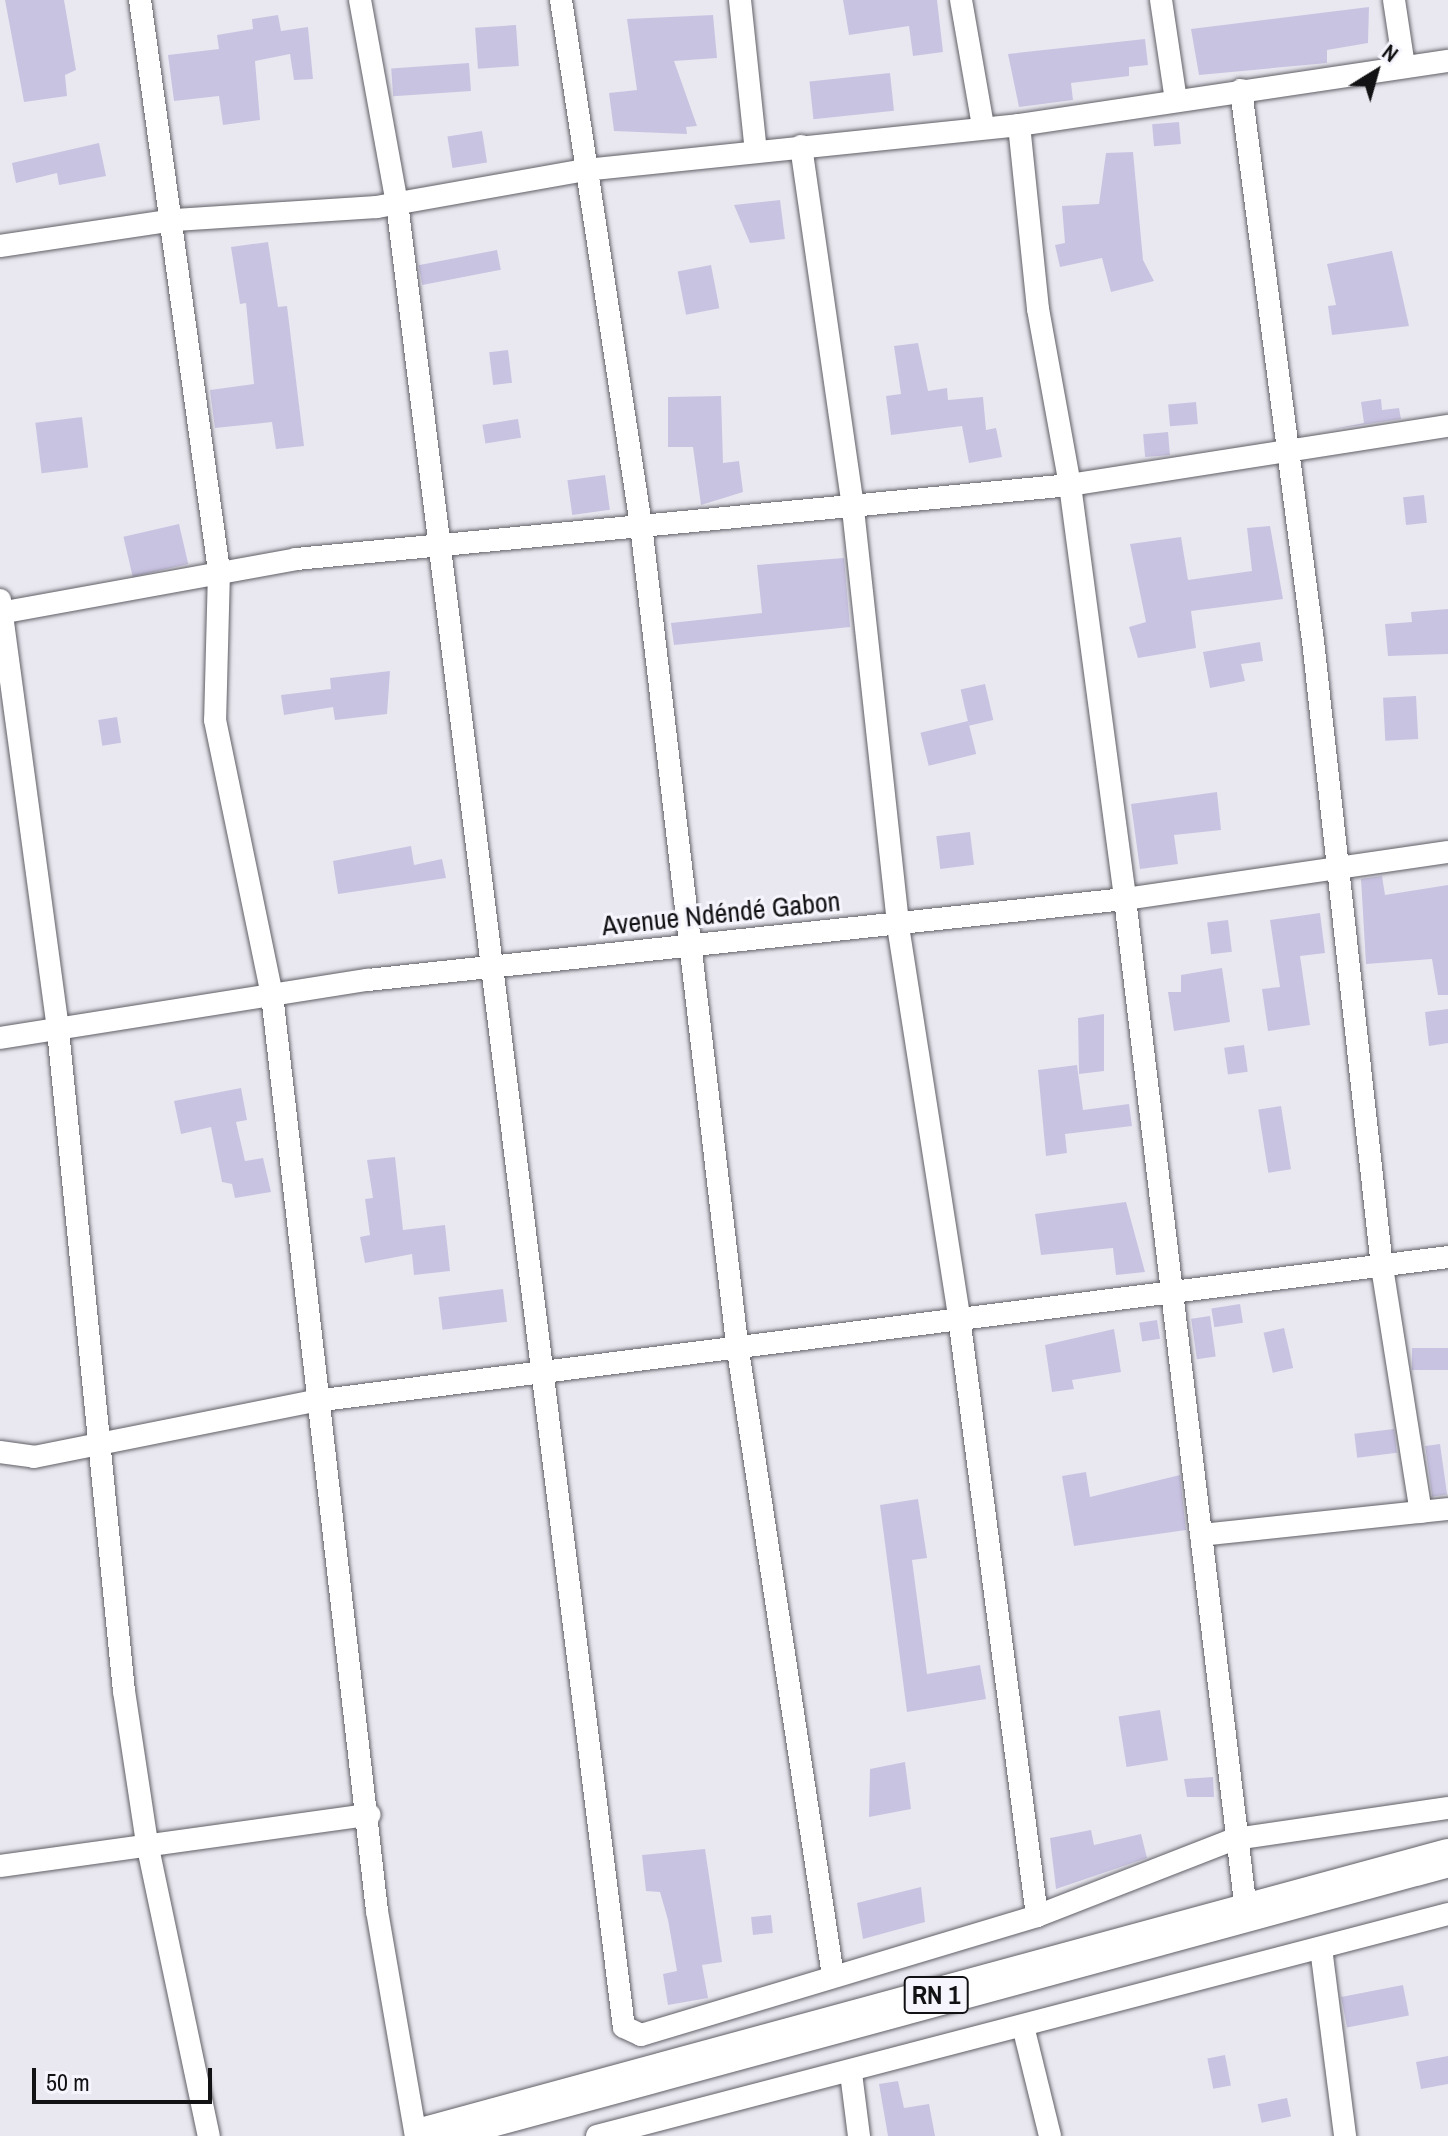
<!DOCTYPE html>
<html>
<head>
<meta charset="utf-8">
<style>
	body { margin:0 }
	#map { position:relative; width:1448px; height:2136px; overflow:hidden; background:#e9e8f0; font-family:"Archivo Narrow",sans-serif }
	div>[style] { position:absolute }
	.building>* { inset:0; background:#c9c3e2; transform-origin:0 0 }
	.roads { filter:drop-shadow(0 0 2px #616067) drop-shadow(0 0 2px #616067) }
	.minor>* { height:22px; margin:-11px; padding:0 11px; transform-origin:11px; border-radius:11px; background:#fff }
	.trunk>* { height:38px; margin:-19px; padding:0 19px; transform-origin:19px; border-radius:19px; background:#fff }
	span { translate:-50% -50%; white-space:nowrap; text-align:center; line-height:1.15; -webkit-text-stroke:6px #f6f5fd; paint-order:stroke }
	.shield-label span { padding:2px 6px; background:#f6f5fd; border:2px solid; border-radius:6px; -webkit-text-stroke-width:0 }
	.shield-label { font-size:26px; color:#121214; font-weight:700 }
	.street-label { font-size:28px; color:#121214 }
	.north { position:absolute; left:1336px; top:32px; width:80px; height:80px; -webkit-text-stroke:6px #f6f5fd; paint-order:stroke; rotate:37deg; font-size:22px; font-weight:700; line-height:32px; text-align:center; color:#121214 }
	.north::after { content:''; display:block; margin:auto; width:28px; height:36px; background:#121214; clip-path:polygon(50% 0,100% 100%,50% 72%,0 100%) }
	.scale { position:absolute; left:32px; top:2068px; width:180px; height:36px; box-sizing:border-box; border:4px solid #121214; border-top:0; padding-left:10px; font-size:24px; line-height:28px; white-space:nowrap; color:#121214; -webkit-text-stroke:6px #f6f5fd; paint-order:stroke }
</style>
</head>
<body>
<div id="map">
	<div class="building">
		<div style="clip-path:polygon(5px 0,64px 0,76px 70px,65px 75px,67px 96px,24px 102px)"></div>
		<div style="clip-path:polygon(843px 0,937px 0,943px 52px,913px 56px,909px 26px,849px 35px)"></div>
		<div style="clip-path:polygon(1369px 7px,1368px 43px,1327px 50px,1327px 63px,1199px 75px,1191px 29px)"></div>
		<div style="clip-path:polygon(278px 15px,281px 31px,308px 27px,313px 79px,294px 80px,290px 54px,255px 61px,260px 120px,223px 125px,219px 96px,174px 101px,168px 55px,219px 49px,217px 35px,253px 29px,252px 19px)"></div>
		<div style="clip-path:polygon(713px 15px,717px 58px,674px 61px,697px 126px,686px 127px,687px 134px,614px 131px,609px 93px,637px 90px,627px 19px)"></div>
		<div style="left:516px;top:25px;width:41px;height:41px;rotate:86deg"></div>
		<div style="clip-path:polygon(1145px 39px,1148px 65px,1129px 67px,1129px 76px,1071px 83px,1073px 100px,1019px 107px,1008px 54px)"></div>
		<div style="left:469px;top:63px;width:28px;height:78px;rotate:86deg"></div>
		<div style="left:890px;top:73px;width:38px;height:81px;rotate:84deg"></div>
		<div style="left:1179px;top:122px;width:22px;height:27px;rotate:85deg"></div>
		<div style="left:482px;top:131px;width:32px;height:35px;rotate:81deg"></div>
		<div style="clip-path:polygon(99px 143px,106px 176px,59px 185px,57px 173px,16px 183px,12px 163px)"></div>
		<div style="clip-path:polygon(1133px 152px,1143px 260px,1154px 281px,1111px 292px,1102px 258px,1060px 267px,1055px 245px,1065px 243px,1062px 206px,1099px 204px,1106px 153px)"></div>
		<div style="clip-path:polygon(780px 200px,785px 239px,750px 243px,734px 205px)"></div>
		<div style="clip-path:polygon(268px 242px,278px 307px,287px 306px,304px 446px,276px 449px,272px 422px,215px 428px,210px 390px,254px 384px,246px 303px,240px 304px,231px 247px)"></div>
		<div style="left:497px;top:250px;width:20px;height:80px;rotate:79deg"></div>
		<div style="clip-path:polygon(1392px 251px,1409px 326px,1332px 335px,1328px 306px,1336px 305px,1327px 264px)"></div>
		<div style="left:711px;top:265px;width:44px;height:34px;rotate:79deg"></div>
		<div style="clip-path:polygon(918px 343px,928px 391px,947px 388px,948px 400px,983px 397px,986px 430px,996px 428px,1002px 457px,969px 463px,962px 426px,891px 435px,886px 396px,901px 394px,894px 346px)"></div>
		<div style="left:508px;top:350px;width:33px;height:19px;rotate:83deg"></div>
		<div style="clip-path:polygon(721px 396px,723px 463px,739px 461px,743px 492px,701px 505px,693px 447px,668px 447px,668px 397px)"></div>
		<div style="clip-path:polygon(1381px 399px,1382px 410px,1399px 408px,1401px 419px,1328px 430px,1364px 423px,1361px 402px)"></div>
		<div style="left:1196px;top:402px;width:22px;height:28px;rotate:85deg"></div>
		<div style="left:82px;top:417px;width:51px;height:47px;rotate:83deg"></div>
		<div style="left:518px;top:419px;width:19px;height:36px;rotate:81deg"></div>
		<div style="left:1168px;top:432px;width:23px;height:25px;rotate:85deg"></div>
		<div style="left:605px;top:475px;width:35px;height:38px;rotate:82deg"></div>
		<div style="left:1424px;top:495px;width:28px;height:21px;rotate:84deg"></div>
		<div style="left:179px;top:524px;width:41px;height:57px;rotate:77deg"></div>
		<div style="clip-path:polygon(1270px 526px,1283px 599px,1191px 611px,1196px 648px,1138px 658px,1129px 627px,1146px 622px,1130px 544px,1181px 537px,1188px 580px,1252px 571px,1247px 528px)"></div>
		<div style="clip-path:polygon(844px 558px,850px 627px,674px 645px,671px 623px,762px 613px,757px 565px)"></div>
		<div style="clip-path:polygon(1448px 609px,1448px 654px,1388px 656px,1385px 624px,1412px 622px,1411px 612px)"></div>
		<div style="clip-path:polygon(1260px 642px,1263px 661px,1241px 664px,1245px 681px,1210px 688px,1203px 652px)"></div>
		<div style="clip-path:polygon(390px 671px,387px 714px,335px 720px,333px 707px,284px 715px,281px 695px,331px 689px,330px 678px)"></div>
		<div style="left:985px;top:684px;width:37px;height:25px;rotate:77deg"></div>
		<div style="left:1416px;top:696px;width:43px;height:33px;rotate:87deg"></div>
		<div style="left:117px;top:717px;width:26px;height:19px;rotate:81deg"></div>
		<div style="left:968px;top:721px;width:34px;height:49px;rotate:76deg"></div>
		<div style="clip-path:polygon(1217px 792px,1221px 830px,1174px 835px,1178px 864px,1140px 869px,1131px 804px)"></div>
		<div style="left:970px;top:832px;width:33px;height:34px;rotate:83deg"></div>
		<div style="clip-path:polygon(411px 846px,414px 865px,442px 859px,446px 878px,338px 894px,333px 861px)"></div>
		<div style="clip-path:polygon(1382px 876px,1385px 895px,1448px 885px,1448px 995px,1438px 995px,1432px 959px,1366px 964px,1361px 879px)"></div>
		<div style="clip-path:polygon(1320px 913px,1325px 953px,1300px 956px,1310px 1025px,1268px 1031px,1262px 989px,1280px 987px,1270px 920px)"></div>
		<div style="left:1228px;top:920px;width:32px;height:21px;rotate:83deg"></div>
		<div style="clip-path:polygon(1222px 968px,1230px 1022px,1174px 1031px,1168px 992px,1181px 992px,1181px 975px)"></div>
		<div style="clip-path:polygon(1448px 1009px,1448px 1043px,1429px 1046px,1425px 1012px)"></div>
		<div style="clip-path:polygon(1104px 1014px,1104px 1071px,1079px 1074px,1078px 1018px)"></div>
		<div style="left:1244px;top:1045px;width:27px;height:20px;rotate:82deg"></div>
		<div style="clip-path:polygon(1077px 1065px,1083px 1110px,1129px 1104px,1132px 1126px,1065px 1134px,1067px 1153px,1046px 1156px,1038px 1070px)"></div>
		<div style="clip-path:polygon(241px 1088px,247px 1120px,236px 1122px,245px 1161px,263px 1158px,271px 1192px,235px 1198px,232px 1184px,222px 1182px,211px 1127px,181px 1134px,174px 1101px)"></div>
		<div style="left:1281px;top:1106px;width:64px;height:23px;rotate:81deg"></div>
		<div style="clip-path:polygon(395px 1157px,403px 1230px,445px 1225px,450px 1271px,414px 1275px,412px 1254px,365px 1263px,360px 1237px,370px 1235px,365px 1199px,373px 1198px,367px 1160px)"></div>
		<div style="clip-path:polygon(1126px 1202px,1145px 1272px,1116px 1275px,1113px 1248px,1041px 1255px,1035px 1214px)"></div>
		<div style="left:503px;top:1289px;width:33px;height:65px;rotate:83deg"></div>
		<div style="left:1240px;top:1304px;width:19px;height:29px;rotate:81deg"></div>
		<div style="left:1210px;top:1316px;width:41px;height:19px;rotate:82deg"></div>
		<div style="left:1157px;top:1320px;width:19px;height:18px;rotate:81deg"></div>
		<div style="left:1284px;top:1328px;width:41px;height:21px;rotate:77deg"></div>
		<div style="clip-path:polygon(1114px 1329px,1121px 1372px,1072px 1380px,1074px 1389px,1052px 1392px,1045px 1345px)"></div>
		<div style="left:1448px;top:1348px;width:22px;height:36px;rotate:90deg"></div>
		<div style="left:1394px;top:1429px;width:24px;height:40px;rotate:83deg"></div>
		<div style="left:1440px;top:1444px;width:51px;height:15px;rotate:82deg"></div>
		<div style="clip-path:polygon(1086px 1472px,1090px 1497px,1180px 1475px,1186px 1530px,1074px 1546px,1062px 1476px)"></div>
		<div style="clip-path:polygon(918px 1499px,927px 1558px,912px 1560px,927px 1674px,980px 1665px,986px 1699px,907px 1712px,880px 1505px)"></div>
		<div style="left:1160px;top:1710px;width:51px;height:42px;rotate:81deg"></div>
		<div style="clip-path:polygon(905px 1762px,911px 1809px,869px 1817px,870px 1769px)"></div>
		<div style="clip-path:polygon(1213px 1777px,1214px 1797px,1187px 1797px,1184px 1779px)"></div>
		<div style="clip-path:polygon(1091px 1830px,1094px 1845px,1141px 1834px,1147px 1858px,1056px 1889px,1050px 1838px)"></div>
		<div style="clip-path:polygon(705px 1849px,722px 1962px,702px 1965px,708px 1998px,668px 2005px,663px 1974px,677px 1971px,668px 1920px,660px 1892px,646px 1891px,642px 1855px)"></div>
		<div style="clip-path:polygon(921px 1887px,925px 1922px,863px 1939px,857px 1903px)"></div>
		<div style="left:771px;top:1915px;width:18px;height:20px;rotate:84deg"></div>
		<div style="left:1403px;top:1985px;width:31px;height:63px;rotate:79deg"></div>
		<div style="left:1225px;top:2055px;width:31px;height:18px;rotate:79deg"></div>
		<div style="clip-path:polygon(1448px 2056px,1448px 2084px,1421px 2089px,1416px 2062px)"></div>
		<div style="clip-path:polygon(898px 2081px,904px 2108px,929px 2104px,935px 2136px,888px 2136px,879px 2084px)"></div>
		<div style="left:1287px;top:2098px;width:19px;height:30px;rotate:78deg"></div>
	</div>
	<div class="roads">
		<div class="minor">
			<div style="left:140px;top:0;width:576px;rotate:82.12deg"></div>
			<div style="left:219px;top:571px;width:149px;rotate:91.5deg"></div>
			<div style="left:215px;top:720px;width:281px;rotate:78.3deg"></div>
			<div style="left:272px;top:995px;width:922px;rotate:83.46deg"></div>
			<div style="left:377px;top:1911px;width:228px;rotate:80.2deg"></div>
			<div style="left:360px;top:0;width:206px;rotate:79.7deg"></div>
			<div style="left:397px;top:203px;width:1838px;rotate:82.91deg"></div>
			<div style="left:624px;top:2027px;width:19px;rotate:25deg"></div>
			<div style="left:641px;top:2035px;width:413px;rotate:-16.7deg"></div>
			<div style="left:1037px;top:1916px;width:212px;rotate:-21.3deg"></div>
			<div style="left:1235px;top:1839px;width:215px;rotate:-8.3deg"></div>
			<div style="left:561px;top:0;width:531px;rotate:81.34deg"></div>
			<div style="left:641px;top:525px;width:825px;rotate:83.31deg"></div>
			<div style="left:737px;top:1344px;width:639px;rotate:81.36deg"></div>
			<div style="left:740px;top:0;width:152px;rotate:84deg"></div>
			<div style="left:961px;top:0;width:128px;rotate:80.1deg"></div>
			<div style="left:1161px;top:0;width:101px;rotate:81.5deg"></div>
			<div style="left:1394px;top:0;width:67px;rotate:81.4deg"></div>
			<div style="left:1241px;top:90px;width:556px;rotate:82.56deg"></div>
			<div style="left:1313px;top:641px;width:630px;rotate:83.71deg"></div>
			<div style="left:1382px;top:1267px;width:248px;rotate:81deg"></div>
			<div style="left:1019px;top:125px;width:185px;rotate:84.1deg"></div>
			<div style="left:1038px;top:309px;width:179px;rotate:79.7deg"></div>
			<div style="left:1070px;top:485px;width:418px;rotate:82.4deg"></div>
			<div style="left:1125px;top:899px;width:1019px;rotate:83.18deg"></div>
			<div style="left:801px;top:146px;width:367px;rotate:81.8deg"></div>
			<div style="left:853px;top:509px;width:419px;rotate:83.8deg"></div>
			<div style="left:898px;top:926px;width:396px;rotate:81.1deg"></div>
			<div style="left:959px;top:1317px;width:604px;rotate:82.58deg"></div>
			<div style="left:0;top:246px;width:177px;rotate:-8.5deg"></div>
			<div style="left:175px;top:220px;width:202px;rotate:-3.7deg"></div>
			<div style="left:377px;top:207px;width:211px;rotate:-10.1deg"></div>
			<div style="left:585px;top:170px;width:436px;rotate:-5.9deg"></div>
			<div style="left:1019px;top:125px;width:434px;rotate:-8.5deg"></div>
			<div style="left:0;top:600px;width:434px;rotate:82.3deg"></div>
			<div style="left:58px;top:1030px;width:664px;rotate:84.3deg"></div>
			<div style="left:124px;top:1691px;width:154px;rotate:81.4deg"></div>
			<div style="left:147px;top:1843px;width:299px;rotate:78.1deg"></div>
			<div style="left:0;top:613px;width:301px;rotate:-10.3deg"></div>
			<div style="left:296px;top:559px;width:778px;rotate:-5.46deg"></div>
			<div style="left:1070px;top:485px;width:383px;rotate:-8.9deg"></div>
			<div style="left:0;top:1038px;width:373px;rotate:-9deg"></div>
			<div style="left:368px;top:980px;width:761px;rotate:-6.11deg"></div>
			<div style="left:1125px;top:899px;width:326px;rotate:-8.3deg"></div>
			<div style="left:0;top:1452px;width:34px;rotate:8deg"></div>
			<div style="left:34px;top:1457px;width:287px;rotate:-11.3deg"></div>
			<div style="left:315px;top:1401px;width:1142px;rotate:-7.24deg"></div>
			<div style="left:1201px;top:1535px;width:248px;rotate:-6deg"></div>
			<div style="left:0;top:1866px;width:373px;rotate:-7.9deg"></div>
			<div style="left:1321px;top:1948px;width:190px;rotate:82.7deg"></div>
			<div style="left:1023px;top:2026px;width:113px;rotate:76.2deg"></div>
			<div style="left:851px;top:2073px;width:64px;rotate:82.8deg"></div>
			<div style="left:597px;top:2136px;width:879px;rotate:-14.62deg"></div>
		</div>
		<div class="trunk">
			<div style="left:425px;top:2136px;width:1060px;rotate:-15.2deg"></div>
		</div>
	</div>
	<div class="shield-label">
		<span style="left:936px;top:1995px">RN 1</span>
	</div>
	<div class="street-label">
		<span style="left:721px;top:913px;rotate:-6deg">Avenue Ndéndé Gabon</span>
	</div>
	<div class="north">N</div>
	<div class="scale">50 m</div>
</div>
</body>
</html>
